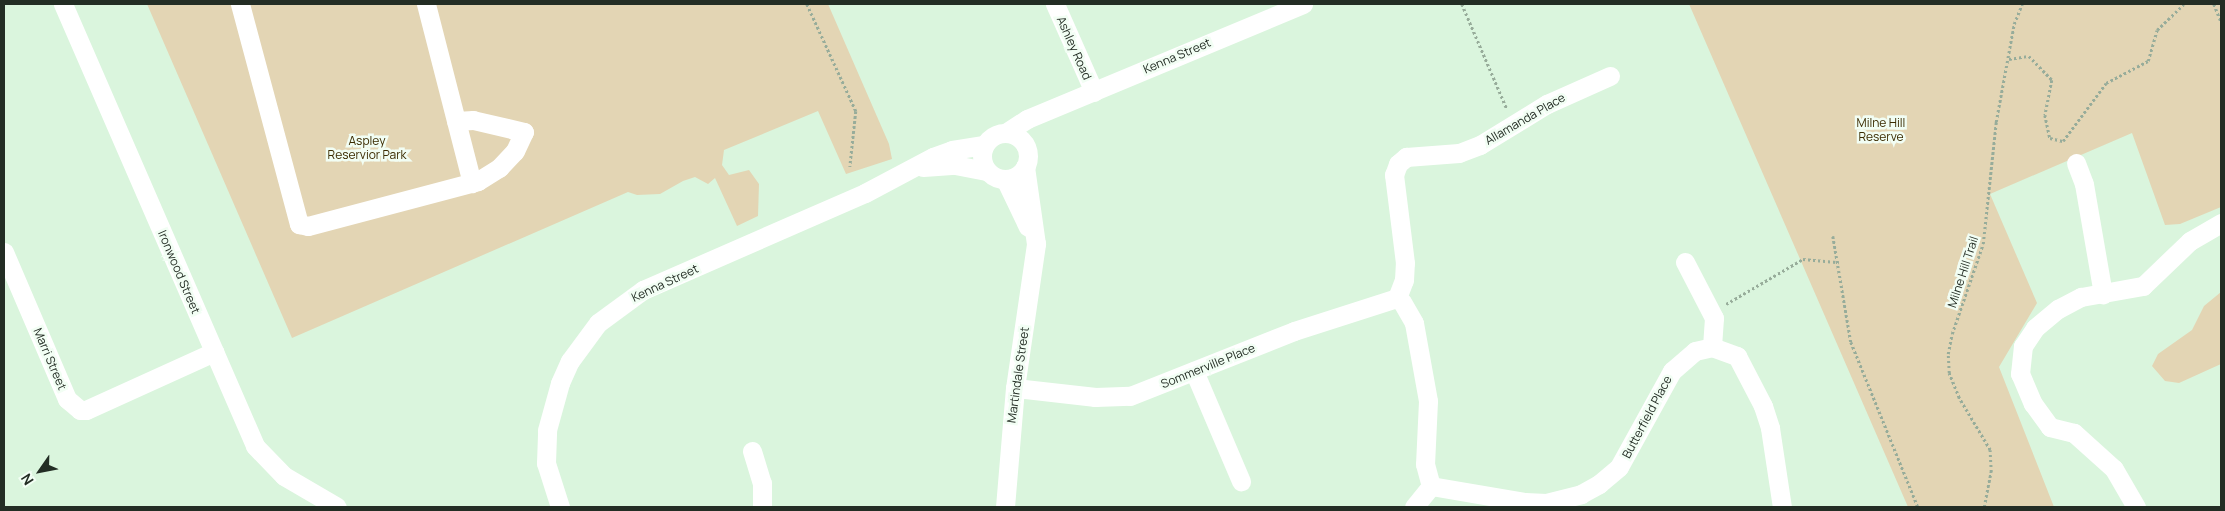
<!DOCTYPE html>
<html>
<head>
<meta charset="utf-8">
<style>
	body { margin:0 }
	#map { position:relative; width:2225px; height:511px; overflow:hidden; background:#daf5dd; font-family:Manrope,sans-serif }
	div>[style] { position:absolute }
	.green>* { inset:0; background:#e3d5b4 }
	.path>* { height:2.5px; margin-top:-1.25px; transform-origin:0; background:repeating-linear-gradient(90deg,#97ac9a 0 2.5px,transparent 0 5px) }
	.minor>* { height:19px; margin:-9.5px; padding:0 9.5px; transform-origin:9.5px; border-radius:9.5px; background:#fff }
	.minor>.ring { margin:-9.5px; padding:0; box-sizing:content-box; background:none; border:19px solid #fff; border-radius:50% }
	span { translate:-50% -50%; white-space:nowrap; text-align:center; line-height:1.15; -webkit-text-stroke:5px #f2fef4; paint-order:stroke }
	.street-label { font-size:12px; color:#232d24 }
	.park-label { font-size:12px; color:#3b2b00 }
	.frame { position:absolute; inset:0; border:5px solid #232d24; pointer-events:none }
	.north { position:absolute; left:15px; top:446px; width:50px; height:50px; -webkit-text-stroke:4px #f2fef4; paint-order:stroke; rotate:237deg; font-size:14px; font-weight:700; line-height:20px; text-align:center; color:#232d24 }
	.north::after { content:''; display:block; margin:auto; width:18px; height:22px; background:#232d24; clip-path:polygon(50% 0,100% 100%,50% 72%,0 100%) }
</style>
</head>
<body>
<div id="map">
	<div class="green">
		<div style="clip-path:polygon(147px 4px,828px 4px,889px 144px,892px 159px,846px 174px,818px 111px,724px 150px,722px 165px,729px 175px,749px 170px,759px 184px,758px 216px,737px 226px,715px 178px,708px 184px,695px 177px,683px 181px,660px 194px,637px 195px,628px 192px,292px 338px)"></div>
		<div style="clip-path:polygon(1689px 4px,2221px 4px,2221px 207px,2180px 224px,2165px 225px,2132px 133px,1990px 194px,2037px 303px,1999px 367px,2054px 507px,1908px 507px)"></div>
		<div style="clip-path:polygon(2221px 292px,2221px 364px,2179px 383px,2165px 381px,2152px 366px,2158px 354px,2192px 330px,2204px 306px)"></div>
	</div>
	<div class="path">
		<div style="left:807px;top:4px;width:118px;rotate:65.4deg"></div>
		<div style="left:856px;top:111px;width:56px;rotate:96.1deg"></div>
		<div style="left:1462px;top:4px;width:114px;rotate:66.8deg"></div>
		<div style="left:2214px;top:4px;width:18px;rotate:68deg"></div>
		<div style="left:2009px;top:59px;width:20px;rotate:-9deg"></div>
		<div style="left:2029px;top:56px;width:33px;rotate:46deg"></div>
		<div style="left:2052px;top:80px;width:36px;rotate:101deg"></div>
		<div style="left:2045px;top:115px;width:24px;rotate:78deg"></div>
		<div style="left:2050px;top:138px;width:13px;rotate:13deg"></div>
		<div style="left:2063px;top:141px;width:72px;rotate:-53.4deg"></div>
		<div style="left:2106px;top:83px;width:47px;rotate:-27.6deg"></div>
		<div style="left:2148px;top:61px;width:32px;rotate:-74deg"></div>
		<div style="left:2157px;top:30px;width:37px;rotate:-44deg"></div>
		<div style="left:1833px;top:236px;width:108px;rotate:80.4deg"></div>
		<div style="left:1851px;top:342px;width:178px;rotate:67.9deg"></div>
		<div style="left:1726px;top:304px;width:89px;rotate:-30.3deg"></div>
		<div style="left:1803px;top:259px;width:36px;rotate:5deg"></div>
		<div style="left:1984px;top:507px;width:36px;rotate:-79deg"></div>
		<div style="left:1991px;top:472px;width:22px;rotate:-93deg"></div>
		<div style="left:1990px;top:450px;width:61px;rotate:-120.8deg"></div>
		<div style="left:1959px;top:398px;width:27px;rotate:-112deg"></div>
		<div style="left:1949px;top:373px;width:19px;rotate:-93deg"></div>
		<div style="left:1948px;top:354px;width:20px;rotate:-79deg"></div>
		<div style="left:1952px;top:334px;width:95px;rotate:-71deg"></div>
		<div style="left:1983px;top:244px;width:123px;rotate:-83.9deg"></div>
		<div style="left:1996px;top:122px;width:100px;rotate:-79.6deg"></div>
		<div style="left:2014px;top:24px;width:22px;rotate:-68deg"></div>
	</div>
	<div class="minor">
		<div style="left:63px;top:4px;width:482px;rotate:66.5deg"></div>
		<div style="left:255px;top:446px;width:42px;rotate:46deg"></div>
		<div style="left:284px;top:476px;width:61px;rotate:30.3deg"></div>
		<div style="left:240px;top:4px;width:228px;rotate:75deg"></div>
		<div style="left:299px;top:224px;width:9px;rotate:13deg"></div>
		<div style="left:308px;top:226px;width:176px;rotate:-14.8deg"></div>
		<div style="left:478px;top:181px;width:25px;rotate:-32deg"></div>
		<div style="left:499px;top:168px;width:23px;rotate:-47deg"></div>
		<div style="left:515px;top:151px;width:21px;rotate:-65deg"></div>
		<div style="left:524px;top:132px;width:52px;rotate:-166.8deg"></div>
		<div style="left:473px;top:120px;width:17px;rotate:177deg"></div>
		<div style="left:426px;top:4px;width:185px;rotate:75.6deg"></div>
		<div style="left:1055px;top:4px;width:96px;rotate:66.1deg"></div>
		<div style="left:1007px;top:132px;width:24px;rotate:-33deg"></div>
		<div style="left:1027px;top:119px;width:299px;rotate:-22.6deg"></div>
		<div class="ring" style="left:982px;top:133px;width:27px;height:27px"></div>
		<div style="left:2076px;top:163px;width:22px;rotate:69deg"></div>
		<div style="left:2084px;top:184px;width:112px;rotate:80.2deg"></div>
		<div style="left:923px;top:167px;width:32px;rotate:-4deg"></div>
		<div style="left:955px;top:165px;width:33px;rotate:11deg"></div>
		<div style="left:1005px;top:179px;width:53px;rotate:64.4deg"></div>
		<div style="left:4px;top:252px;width:160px;rotate:66.8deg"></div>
		<div style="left:67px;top:399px;width:17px;rotate:40deg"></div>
		<div style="left:80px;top:410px;width:6px"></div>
		<div style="left:86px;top:410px;width:141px;rotate:-24.4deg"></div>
		<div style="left:1685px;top:262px;width:63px;rotate:62.6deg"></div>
		<div style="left:1714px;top:318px;width:29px;rotate:94deg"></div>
		<div style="left:1397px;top:298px;width:19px;rotate:-69deg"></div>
		<div style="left:1404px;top:280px;width:17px;rotate:-87deg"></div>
		<div style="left:1405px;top:263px;width:89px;rotate:-97.1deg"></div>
		<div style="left:1394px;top:175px;width:12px;rotate:-70deg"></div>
		<div style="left:1398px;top:164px;width:11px;rotate:-41deg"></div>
		<div style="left:1406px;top:157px;width:53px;rotate:-4.3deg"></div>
		<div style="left:1459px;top:153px;width:22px;rotate:-21deg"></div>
		<div style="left:1480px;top:145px;width:79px;rotate:-31.5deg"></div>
		<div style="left:1547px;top:104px;width:69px;rotate:-24deg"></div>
		<div style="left:1397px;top:298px;width:6px;rotate:39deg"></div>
		<div style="left:1402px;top:302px;width:24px;rotate:60deg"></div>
		<div style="left:1414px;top:323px;width:79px;rotate:79.8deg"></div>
		<div style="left:1428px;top:401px;width:63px;rotate:92.7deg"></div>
		<div style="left:1425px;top:464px;width:23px;rotate:75deg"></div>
		<div style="left:1431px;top:486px;width:27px;rotate:129deg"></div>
		<div style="left:1194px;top:371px;width:120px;rotate:66.9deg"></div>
		<div style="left:1015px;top:388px;width:81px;rotate:6.4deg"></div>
		<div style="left:1095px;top:397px;width:35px;rotate:-2deg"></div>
		<div style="left:1130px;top:396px;width:176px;rotate:-21.6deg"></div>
		<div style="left:1294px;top:331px;width:108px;rotate:-17.8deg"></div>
		<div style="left:752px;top:451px;width:34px;rotate:73deg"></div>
		<div style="left:762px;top:483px;width:24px;rotate:90deg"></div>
		<div style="left:1431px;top:486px;width:95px;rotate:9.7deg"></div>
		<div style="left:1525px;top:502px;width:21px;rotate:3deg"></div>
		<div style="left:1546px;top:503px;width:36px;rotate:-14deg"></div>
		<div style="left:1581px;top:494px;width:21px;rotate:-29deg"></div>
		<div style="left:1599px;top:484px;width:26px;rotate:-40deg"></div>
		<div style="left:1619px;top:467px;width:110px;rotate:-61.1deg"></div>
		<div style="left:1672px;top:371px;width:30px;rotate:-41deg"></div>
		<div style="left:1695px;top:351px;width:17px;rotate:-13deg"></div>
		<div style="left:1712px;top:347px;width:27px;rotate:20deg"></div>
		<div style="left:1737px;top:356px;width:56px;rotate:62.5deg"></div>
		<div style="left:1763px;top:406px;width:23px;rotate:72deg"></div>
		<div style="left:1770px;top:428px;width:80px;rotate:81.4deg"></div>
		<div style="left:560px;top:507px;width:46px;rotate:-107.7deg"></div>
		<div style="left:546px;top:463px;width:33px;rotate:-88deg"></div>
		<div style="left:547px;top:430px;width:49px;rotate:-74.5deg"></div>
		<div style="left:560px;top:383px;width:24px;rotate:-66deg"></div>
		<div style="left:570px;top:361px;width:47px;rotate:-53.6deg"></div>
		<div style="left:598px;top:323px;width:56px;rotate:-36.3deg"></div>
		<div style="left:643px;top:290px;width:242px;rotate:-23.6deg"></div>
		<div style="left:865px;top:193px;width:77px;rotate:-27.9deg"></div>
		<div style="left:933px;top:157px;width:20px;rotate:-20deg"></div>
		<div style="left:952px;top:150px;width:32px;rotate:-9deg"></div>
		<div style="left:1005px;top:507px;width:119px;rotate:-85.2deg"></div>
		<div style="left:1015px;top:388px;width:146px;rotate:-81.7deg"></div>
		<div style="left:1036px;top:244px;width:78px;rotate:-98.1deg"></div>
		<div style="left:2136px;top:507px;width:44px;rotate:-120.1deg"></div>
		<div style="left:2114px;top:469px;width:54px;rotate:-138deg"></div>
		<div style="left:2074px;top:433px;width:25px;rotate:-166deg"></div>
		<div style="left:2050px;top:427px;width:29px;rotate:-126deg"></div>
		<div style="left:2033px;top:404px;width:33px;rotate:-113deg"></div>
		<div style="left:2020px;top:374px;width:28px;rotate:-84deg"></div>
		<div style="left:2023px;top:346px;width:22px;rotate:-56deg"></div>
		<div style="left:2035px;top:328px;width:30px;rotate:-40deg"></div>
		<div style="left:2058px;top:309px;width:26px;rotate:-28deg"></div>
		<div style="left:2081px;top:297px;width:63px;rotate:-10.1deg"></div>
		<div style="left:2143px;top:286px;width:65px;rotate:-43.8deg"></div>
		<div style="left:2190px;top:241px;width:36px;rotate:-30deg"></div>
	</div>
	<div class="street-label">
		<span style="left:1074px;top:48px;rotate:66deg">Ashley Road</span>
		<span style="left:1177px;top:56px;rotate:-23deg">Kenna Street</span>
		<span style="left:1525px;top:119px;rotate:-30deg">Allamanda Place</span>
		<span style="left:179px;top:272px;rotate:67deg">Ironwood Street</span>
		<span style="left:1963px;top:272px;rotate:-72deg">Milne Hill Trail</span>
		<span style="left:665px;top:283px;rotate:-25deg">Kenna Street</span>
		<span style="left:50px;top:359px;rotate:67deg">Marri Street</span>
		<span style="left:1208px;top:366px;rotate:-22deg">Sommerville Place</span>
		<span style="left:1018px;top:375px;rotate:-82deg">Martindale Street</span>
		<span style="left:1647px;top:417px;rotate:-62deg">Butterfield Place</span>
	</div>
	<div class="park-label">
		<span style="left:1881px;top:130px">Milne Hill<br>Reserve</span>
		<span style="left:367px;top:148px">Aspley<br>Reservior Park</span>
	</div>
	<div class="frame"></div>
	<div class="north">N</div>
</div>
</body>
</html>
